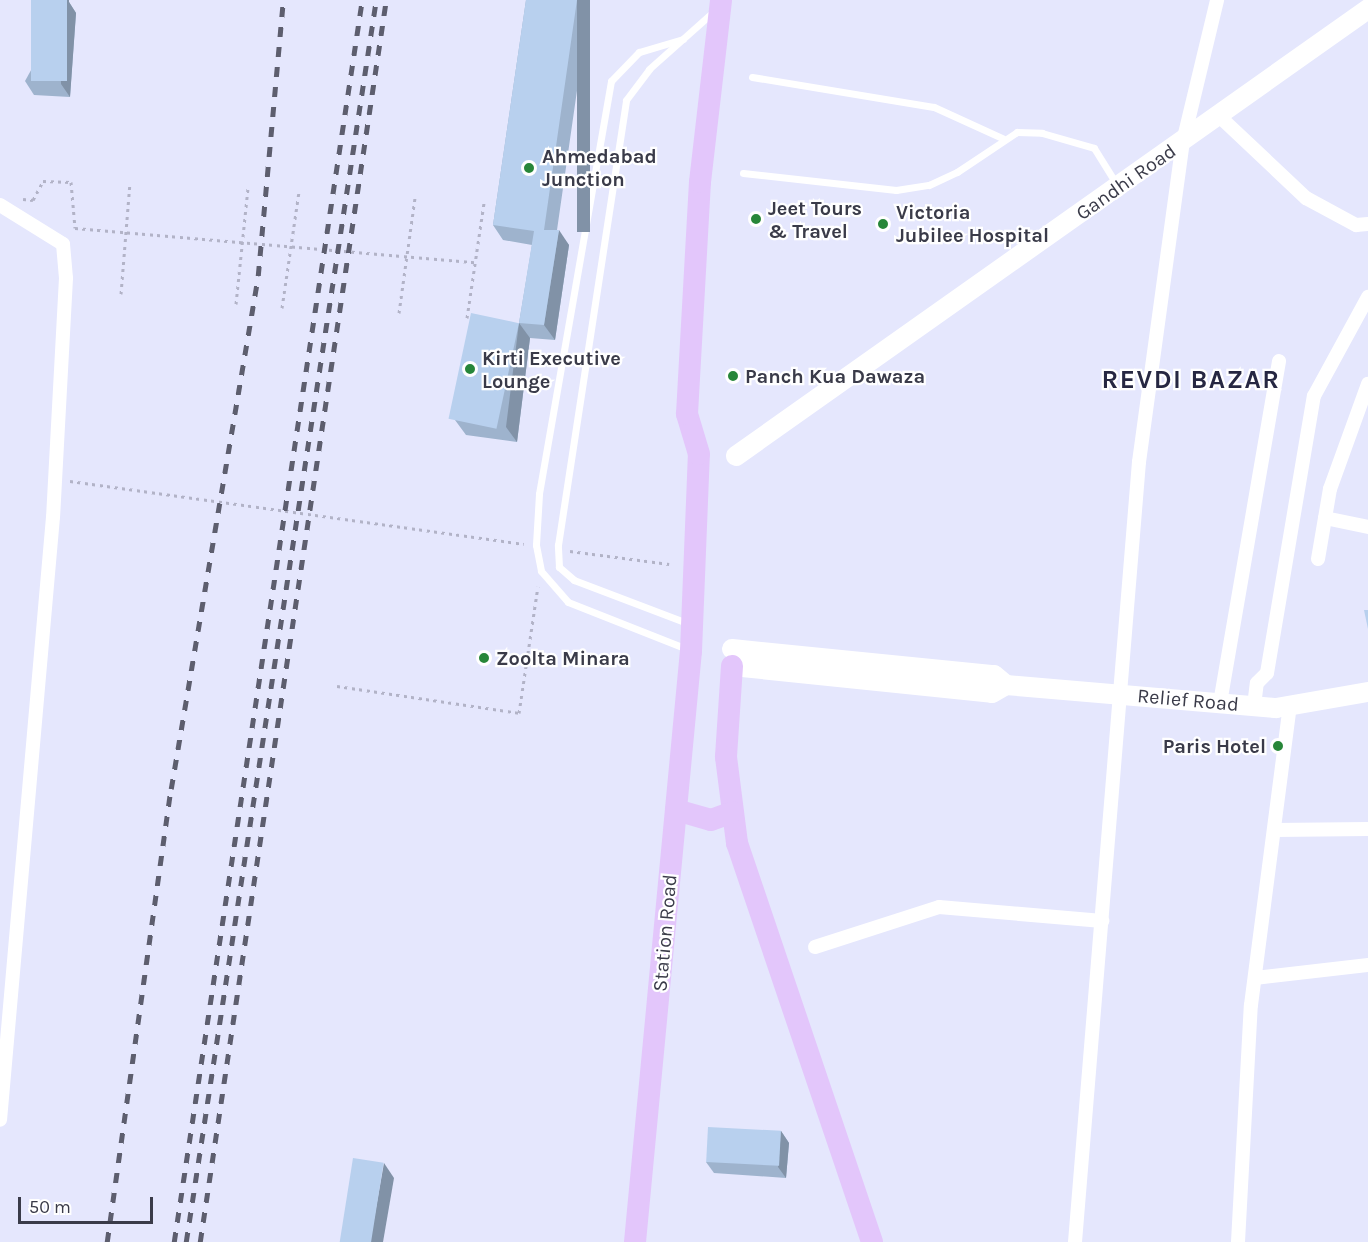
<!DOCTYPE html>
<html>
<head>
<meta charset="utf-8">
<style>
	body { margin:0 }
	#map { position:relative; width:1368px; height:1242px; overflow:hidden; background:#e5e7fd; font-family:Karla,sans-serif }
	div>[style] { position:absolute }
	.path>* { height:3px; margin-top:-1.5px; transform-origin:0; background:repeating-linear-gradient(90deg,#b2b3c7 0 3px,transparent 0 7.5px) }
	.lane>* { height:7px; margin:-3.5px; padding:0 3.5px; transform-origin:3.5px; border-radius:3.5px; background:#fff }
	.street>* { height:14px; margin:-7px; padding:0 7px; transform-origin:7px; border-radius:7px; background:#fff }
	.secondary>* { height:20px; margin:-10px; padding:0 10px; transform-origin:10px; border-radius:10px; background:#fff }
	.primary>* { height:22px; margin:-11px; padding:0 11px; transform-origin:11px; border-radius:11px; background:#e3c6fb }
	.rail>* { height:4.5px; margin-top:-2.25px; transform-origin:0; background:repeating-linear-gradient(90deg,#5d5e6e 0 10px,transparent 0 20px) }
	.wall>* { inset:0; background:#9eb3cd }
	.shaded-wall>* { inset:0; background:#8192a7; transform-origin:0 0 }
	.building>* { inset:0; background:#b8d0ee; transform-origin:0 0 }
	.dots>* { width:16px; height:16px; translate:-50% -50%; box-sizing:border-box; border:3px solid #fff; border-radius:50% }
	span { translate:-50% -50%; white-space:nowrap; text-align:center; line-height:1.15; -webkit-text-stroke:4.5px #fff; paint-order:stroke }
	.poi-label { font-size:20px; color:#3a3b49; font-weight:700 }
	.left { translate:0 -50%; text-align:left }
	.right { translate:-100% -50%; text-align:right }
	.street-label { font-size:20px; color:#3a3b49 }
	.district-label { font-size:26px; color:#262742; font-weight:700; letter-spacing:1.5px }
	.scale { position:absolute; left:18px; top:1197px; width:135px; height:27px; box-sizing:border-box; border:3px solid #3a3b49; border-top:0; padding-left:8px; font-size:18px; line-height:21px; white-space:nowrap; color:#3a3b49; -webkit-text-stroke:4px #fff; paint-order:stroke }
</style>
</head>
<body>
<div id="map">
	<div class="path">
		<div style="left:23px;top:199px;width:10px;rotate:6deg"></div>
		<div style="left:33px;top:200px;width:21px;rotate:-62deg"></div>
		<div style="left:43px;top:181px;width:28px;rotate:2deg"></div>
		<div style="left:71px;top:182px;width:46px;rotate:85deg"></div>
		<div style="left:75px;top:228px;width:401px;rotate:4.9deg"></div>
		<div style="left:121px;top:294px;width:112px;rotate:-85.4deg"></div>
		<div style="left:236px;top:304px;width:117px;rotate:-84.1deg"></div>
		<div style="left:282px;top:308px;width:117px;rotate:-81.7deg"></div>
		<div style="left:399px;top:313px;width:116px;rotate:-82.1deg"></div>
		<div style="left:467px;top:318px;width:116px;rotate:-81.6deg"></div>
		<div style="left:70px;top:481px;width:458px;rotate:7.9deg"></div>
		<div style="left:570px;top:551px;width:100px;rotate:7.5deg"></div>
		<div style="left:337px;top:686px;width:184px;rotate:8.4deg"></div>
		<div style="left:519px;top:713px;width:128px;rotate:-81.5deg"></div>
	</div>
	<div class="lane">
		<div style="left:683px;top:39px;width:46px;rotate:163.5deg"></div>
		<div style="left:639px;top:52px;width:40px;rotate:134deg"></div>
		<div style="left:611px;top:81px;width:419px;rotate:99.9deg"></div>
		<div style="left:539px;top:494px;width:51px;rotate:93.4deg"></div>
		<div style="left:536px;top:545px;width:26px;rotate:79deg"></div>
		<div style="left:541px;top:571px;width:41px;rotate:48.9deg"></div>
		<div style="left:568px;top:602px;width:128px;rotate:21.6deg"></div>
		<div style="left:752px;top:77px;width:184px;rotate:9.4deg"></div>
		<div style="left:934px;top:107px;width:75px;rotate:24.5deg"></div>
		<div style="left:743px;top:173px;width:154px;rotate:6.3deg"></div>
		<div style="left:896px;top:190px;width:33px;rotate:-9deg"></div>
		<div style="left:929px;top:185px;width:31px;rotate:-25deg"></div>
		<div style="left:957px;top:172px;width:72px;rotate:-33.7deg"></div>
		<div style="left:1017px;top:132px;width:25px;rotate:2deg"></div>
		<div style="left:1042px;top:133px;width:54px;rotate:16.1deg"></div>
		<div style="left:1094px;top:148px;width:44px;rotate:58.1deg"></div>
		<div style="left:687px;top:623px;width:121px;rotate:-159.2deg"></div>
		<div style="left:574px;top:580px;width:20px;rotate:-139deg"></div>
		<div style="left:559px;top:567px;width:22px;rotate:-93deg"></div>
		<div style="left:558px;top:545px;width:450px;rotate:-81.3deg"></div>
		<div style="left:626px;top:100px;width:39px;rotate:-53deg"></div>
		<div style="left:649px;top:69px;width:87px;rotate:-41.7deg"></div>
	</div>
	<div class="street">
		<div style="left:1219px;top:116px;width:120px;rotate:43.3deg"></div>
		<div style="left:1306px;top:198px;width:57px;rotate:28.4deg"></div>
		<div style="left:1356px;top:225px;width:12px;rotate:-5deg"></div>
		<div style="left:0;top:205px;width:74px;rotate:31.8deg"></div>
		<div style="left:63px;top:244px;width:34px;rotate:85deg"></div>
		<div style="left:66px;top:278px;width:239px;rotate:93.1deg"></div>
		<div style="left:53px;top:517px;width:605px;rotate:95.02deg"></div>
		<div style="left:1325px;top:518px;width:44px;rotate:11.8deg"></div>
		<div style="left:1318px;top:559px;width:71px;rotate:-80.3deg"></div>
		<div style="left:1330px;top:489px;width:112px;rotate:-70.1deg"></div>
		<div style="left:1220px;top:703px;width:347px;rotate:-80.2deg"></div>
		<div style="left:1254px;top:706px;width:23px;rotate:-83deg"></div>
		<div style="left:1257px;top:683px;width:14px;rotate:-45deg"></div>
		<div style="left:1267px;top:673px;width:281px;rotate:-80.4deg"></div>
		<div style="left:1314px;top:396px;width:113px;rotate:-61.4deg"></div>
		<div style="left:1275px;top:830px;width:93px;rotate:-0.6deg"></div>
		<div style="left:815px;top:947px;width:130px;rotate:-17.9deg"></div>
		<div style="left:939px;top:907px;width:164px;rotate:4.9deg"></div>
		<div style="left:1255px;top:978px;width:114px;rotate:-6.6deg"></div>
		<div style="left:1075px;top:1242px;width:783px;rotate:-85.31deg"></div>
		<div style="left:1139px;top:462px;width:323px;rotate:-82.2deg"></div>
		<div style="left:1183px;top:142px;width:146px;rotate:-76.5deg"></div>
		<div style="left:1238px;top:1242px;width:237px;rotate:-86.9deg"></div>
		<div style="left:1251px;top:1005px;width:302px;rotate:-82.6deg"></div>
	</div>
	<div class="secondary">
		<div style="left:736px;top:456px;width:774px;rotate:-35.27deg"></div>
		<div style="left:732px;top:649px;width:263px;rotate:5.7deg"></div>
		<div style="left:994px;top:675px;width:16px;rotate:40deg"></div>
		<div style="left:732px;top:666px;width:261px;rotate:5.9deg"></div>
		<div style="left:992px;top:693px;width:16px;rotate:-30deg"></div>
		<div style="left:1006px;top:685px;width:271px;rotate:4.9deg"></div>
		<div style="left:1276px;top:708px;width:93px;rotate:-9.9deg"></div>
	</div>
	<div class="primary">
		<div style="left:732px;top:666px;width:91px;rotate:93.8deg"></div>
		<div style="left:726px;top:757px;width:87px;rotate:82.7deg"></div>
		<div style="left:737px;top:843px;width:421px;rotate:71.3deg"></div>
		<div style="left:676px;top:810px;width:36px;rotate:16deg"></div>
		<div style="left:711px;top:820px;width:23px;rotate:-20deg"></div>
		<div style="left:635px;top:1242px;width:594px;rotate:-84.59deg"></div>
		<div style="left:691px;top:651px;width:197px;rotate:-87.7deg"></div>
		<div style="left:699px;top:454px;width:42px;rotate:-106.7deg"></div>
		<div style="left:687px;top:414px;width:232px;rotate:-86.8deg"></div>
		<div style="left:700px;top:182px;width:183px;rotate:-83.4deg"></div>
	</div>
	<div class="rail">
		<div style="left:107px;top:1242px;width:457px;rotate:-82deg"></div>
		<div style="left:171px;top:789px;width:520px;rotate:-80.37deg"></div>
		<div style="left:258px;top:276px;width:277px;rotate:-84.8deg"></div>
		<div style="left:174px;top:1242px;width:1256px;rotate:-81.39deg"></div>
		<div style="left:186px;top:1242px;width:1256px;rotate:-81.3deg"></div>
		<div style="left:200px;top:1242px;width:1256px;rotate:-81.48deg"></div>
	</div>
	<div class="wall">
		<div style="clip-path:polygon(526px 0,590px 0,557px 230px,569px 245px,555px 340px,530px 338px,517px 442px,466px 435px,455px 420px,519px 323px,532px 245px,503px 240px,493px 225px)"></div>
		<div style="clip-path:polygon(69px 2px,76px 13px,70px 97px,34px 95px,25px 81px)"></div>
		<div style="clip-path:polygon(781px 1131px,789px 1143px,786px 1178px,714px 1173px,706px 1162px)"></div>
	</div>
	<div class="shaded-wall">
		<div style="clip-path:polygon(59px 0,69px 0,69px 2px,76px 13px,70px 97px,61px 84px)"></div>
		<div style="left:577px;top:0;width:13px;height:232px"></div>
		<div style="clip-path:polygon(559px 230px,569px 245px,555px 340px,544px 325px)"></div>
		<div style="clip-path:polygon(519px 323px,530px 338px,517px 442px,506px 427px)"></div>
		<div style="clip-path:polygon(781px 1131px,789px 1143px,786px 1178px,778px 1167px)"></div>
		<div style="clip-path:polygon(384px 1163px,394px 1178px,383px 1242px,370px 1242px)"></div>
	</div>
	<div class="building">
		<div style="left:31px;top:0;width:36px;height:81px"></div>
		<div style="clip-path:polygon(526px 0,577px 0,544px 230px,559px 230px,544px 325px,519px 323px,534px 231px,493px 225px)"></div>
		<div style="left:471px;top:313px;width:49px;height:108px;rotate:12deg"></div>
		<div style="clip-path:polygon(1364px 610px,1368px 610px,1368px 629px)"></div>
		<div style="left:708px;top:1127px;width:73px;height:35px;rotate:3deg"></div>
		<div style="left:353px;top:1158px;width:31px;height:85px;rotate:9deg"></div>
	</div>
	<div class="dots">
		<div style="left:529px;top:168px;background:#278639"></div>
		<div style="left:756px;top:219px;background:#278639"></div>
		<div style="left:883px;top:224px;background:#278639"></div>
		<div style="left:470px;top:369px;background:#278639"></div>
		<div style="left:733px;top:376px;background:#278639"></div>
		<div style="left:484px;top:658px;background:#278639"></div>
		<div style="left:1278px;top:746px;background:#278639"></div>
	</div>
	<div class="poi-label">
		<span class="left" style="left:542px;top:168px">Ahmedabad<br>Junction</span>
		<span class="left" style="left:768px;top:220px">Jeet Tours<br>&amp; Travel</span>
		<span class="left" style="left:896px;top:224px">Victoria<br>Jubilee Hospital</span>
		<span class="left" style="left:482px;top:370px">Kirti Executive<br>Lounge</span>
		<span class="left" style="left:745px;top:376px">Panch Kua Dawaza</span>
		<span class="left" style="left:496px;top:658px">Zoolta Minara</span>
		<span class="right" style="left:1266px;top:746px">Paris Hotel</span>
	</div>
	<div class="street-label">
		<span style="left:1126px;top:182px;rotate:-35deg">Gandhi Road</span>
		<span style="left:1188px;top:700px;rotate:5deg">Relief Road</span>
		<span style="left:665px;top:933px;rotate:-85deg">Station Road</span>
	</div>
	<div class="district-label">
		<span style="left:1191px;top:380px">REVDI BAZAR</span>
	</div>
	<div class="scale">50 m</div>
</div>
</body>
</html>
